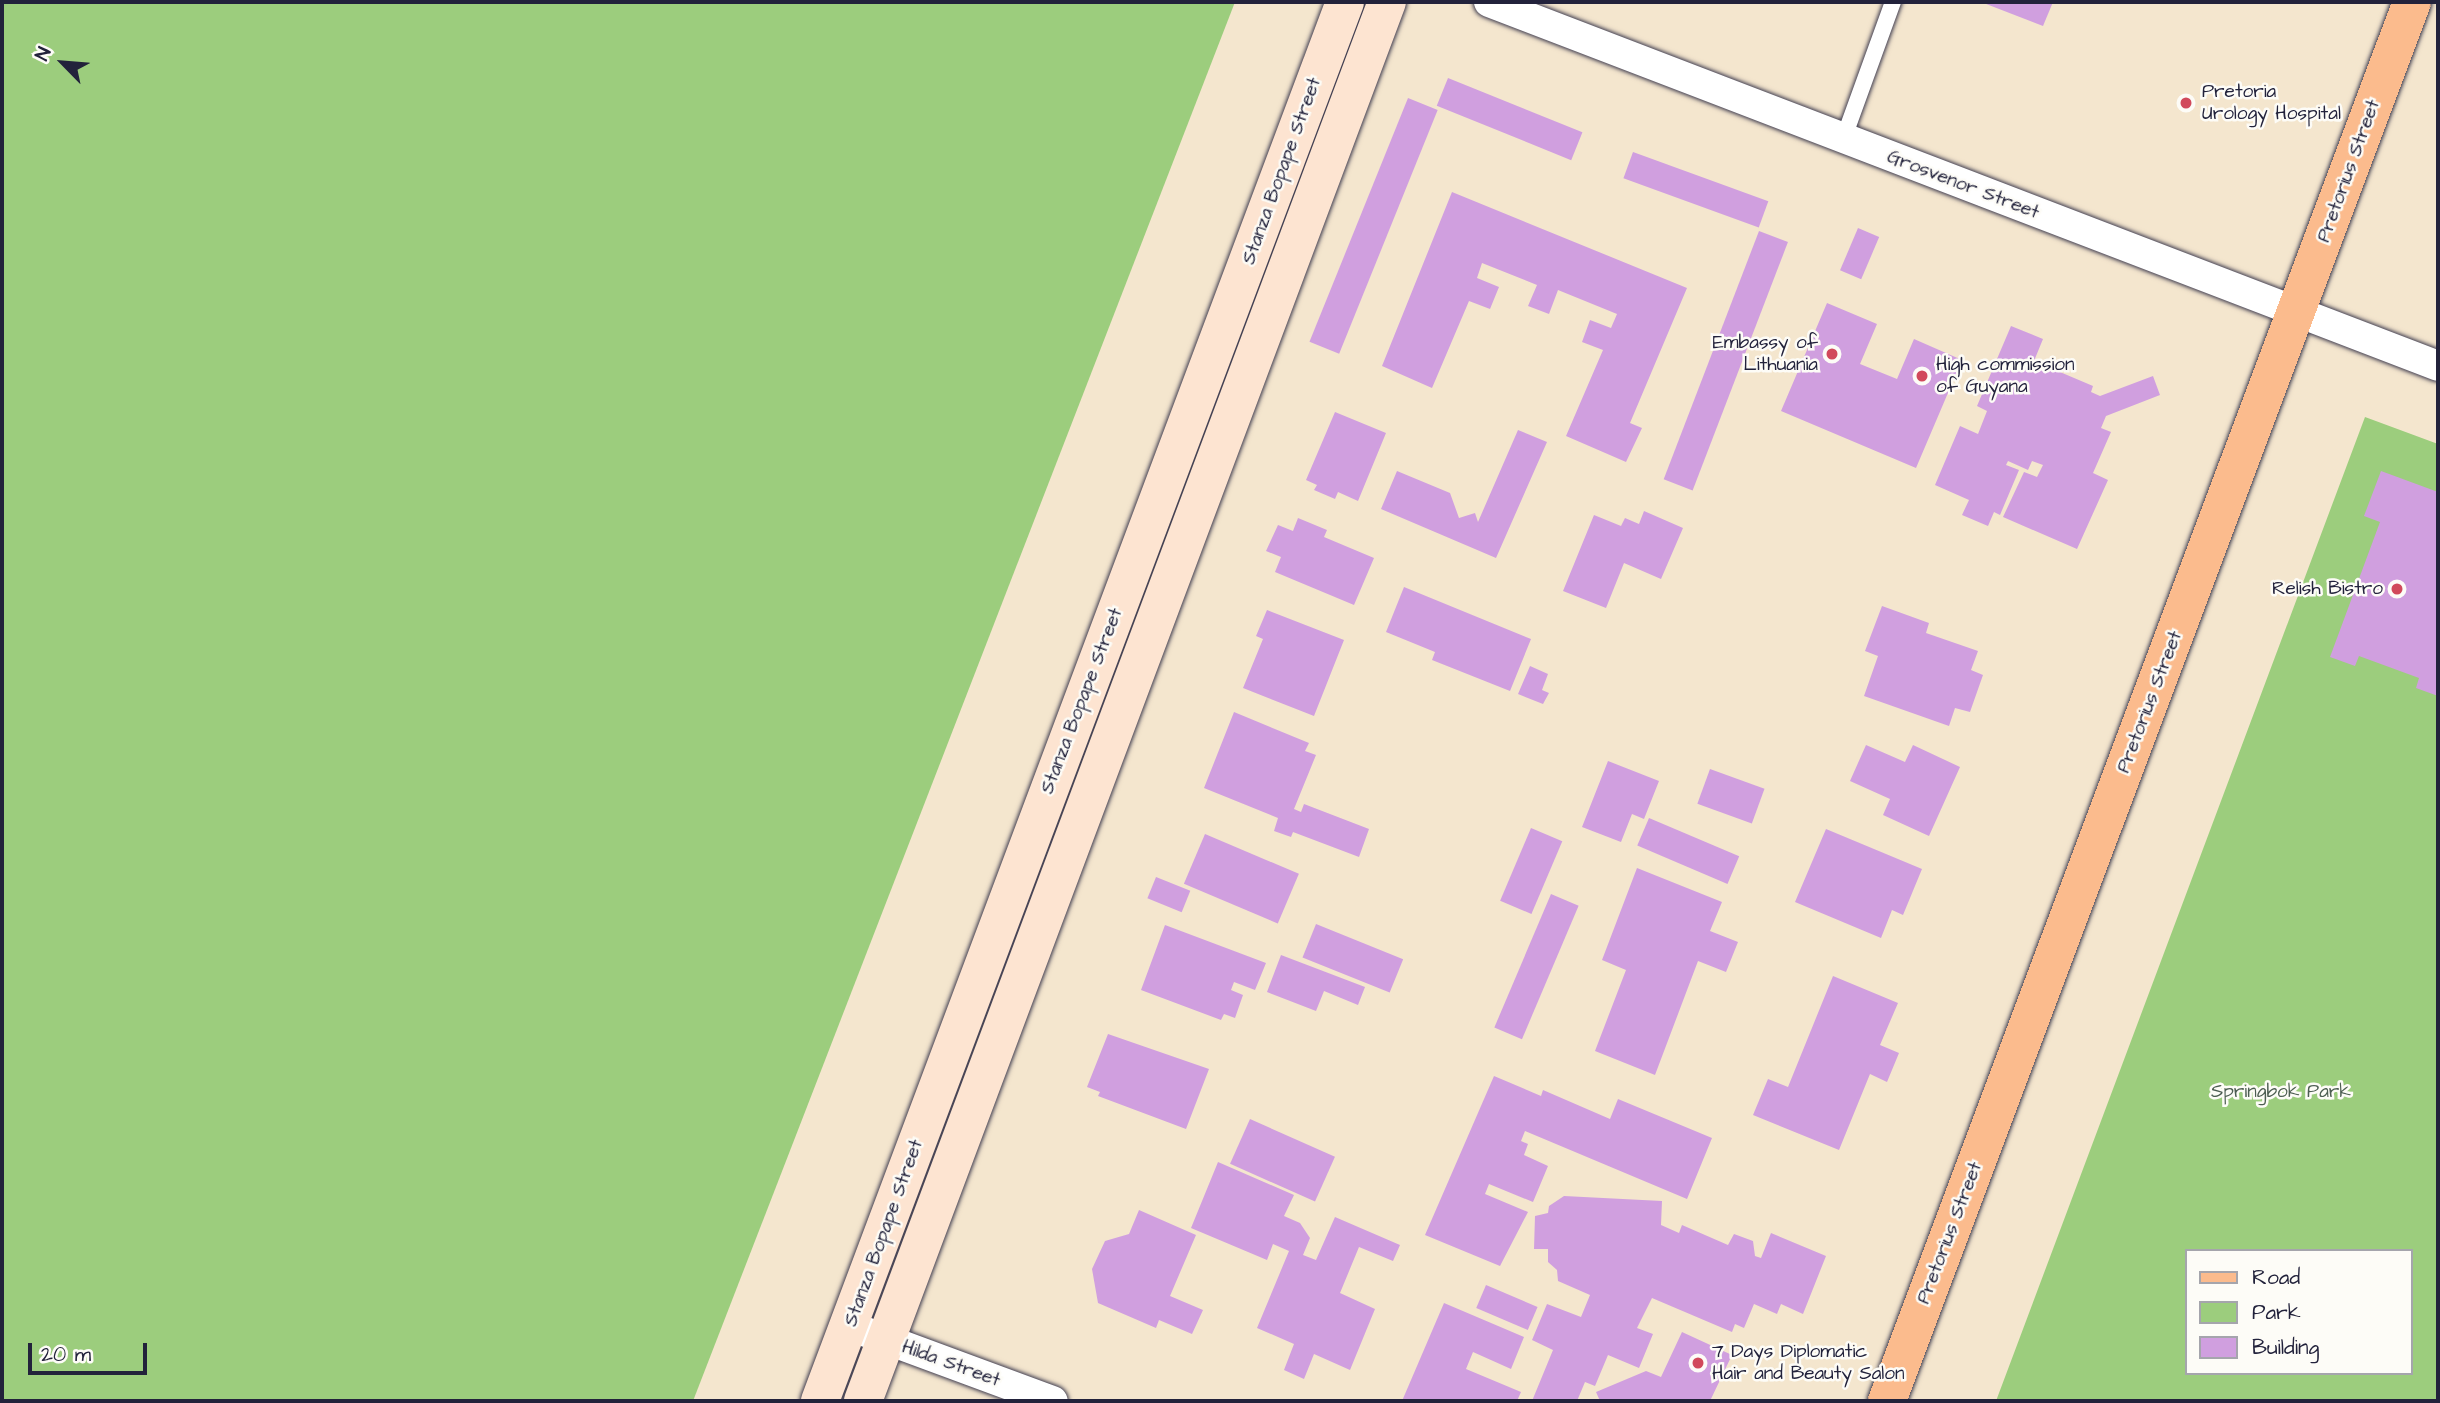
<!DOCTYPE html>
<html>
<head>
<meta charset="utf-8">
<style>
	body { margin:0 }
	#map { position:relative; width:2440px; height:1403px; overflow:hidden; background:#f4e6ce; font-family:"Architects Daughter",sans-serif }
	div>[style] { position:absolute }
	.green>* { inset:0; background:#9ccd7d }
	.building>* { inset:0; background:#d09fdf; transform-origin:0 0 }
	.roads { filter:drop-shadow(0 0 2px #423f51) drop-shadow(0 0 2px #423f51) }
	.lane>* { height:16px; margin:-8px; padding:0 8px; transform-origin:8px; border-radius:8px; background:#fff }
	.street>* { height:30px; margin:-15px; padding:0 15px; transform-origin:15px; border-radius:15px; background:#fff }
	.secondary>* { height:38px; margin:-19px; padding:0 19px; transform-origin:19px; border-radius:19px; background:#fde4d1 }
	.primary>* { height:38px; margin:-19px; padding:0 19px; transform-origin:19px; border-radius:19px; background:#fbbb8d }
	.dots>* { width:19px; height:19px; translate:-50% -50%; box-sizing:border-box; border:4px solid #fdfcf7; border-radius:50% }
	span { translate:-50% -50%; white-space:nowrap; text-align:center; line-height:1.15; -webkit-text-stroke:5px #fdfcf7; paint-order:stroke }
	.poi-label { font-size:19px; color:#22223b }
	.left { translate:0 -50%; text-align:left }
	.right { translate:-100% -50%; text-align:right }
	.street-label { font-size:19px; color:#22223b }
	.park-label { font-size:19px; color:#4d5e52 }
	.frame { position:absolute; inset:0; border:4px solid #22223b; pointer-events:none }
	.legend { position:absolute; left:2185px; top:1249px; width:228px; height:126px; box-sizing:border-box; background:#fdfcf7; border:2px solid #a5a5ac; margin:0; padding:9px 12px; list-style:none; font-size:21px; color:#22223b }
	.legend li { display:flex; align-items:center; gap:14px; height:35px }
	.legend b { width:35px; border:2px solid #a5a5ac }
	.north { position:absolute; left:28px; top:28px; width:70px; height:70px; -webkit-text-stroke:5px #fdfcf7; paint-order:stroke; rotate:295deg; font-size:19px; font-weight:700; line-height:28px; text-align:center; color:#22223b }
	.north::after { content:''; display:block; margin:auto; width:24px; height:32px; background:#22223b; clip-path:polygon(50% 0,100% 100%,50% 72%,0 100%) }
	.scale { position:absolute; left:28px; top:1343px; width:119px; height:32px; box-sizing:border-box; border:4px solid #22223b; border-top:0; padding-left:9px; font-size:21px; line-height:24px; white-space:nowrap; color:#22223b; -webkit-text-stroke:5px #fdfcf7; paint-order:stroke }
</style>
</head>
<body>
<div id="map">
	<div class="green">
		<div style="clip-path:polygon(2px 2px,1235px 2px,693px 1401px,2px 1401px)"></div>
		<div style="clip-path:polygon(evenodd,2365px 417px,2438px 444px,2438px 1401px,1996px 1401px,2365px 417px,2186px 1251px,2410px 1251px,2410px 1373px,2186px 1373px,2186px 1251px)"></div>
	</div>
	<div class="building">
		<div style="clip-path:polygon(1981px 2px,2053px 2px,2043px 26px)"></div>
		<div style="left:1448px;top:78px;width:145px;height:30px;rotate:22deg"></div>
		<div style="left:1408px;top:98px;width:32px;height:263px;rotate:22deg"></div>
		<div style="left:1633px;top:152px;width:144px;height:28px;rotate:20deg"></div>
		<div style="clip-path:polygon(1452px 192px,1687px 288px,1630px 423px,1642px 428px,1626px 462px,1566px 436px,1603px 350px,1582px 342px,1590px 320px,1611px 328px,1617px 314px,1558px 290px,1549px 314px,1528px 306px,1537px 285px,1482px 263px,1477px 278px,1499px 287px,1490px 309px,1469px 301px,1432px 388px,1382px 366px)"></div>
		<div style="left:1858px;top:228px;width:23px;height:46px;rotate:23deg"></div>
		<div style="left:1759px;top:231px;width:31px;height:266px;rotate:21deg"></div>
		<div style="clip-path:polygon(1827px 303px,1877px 324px,1860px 364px,1897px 379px,1914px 339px,1962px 360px,1916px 468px,1781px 411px)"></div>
		<div style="clip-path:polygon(2011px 326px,2043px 339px,2034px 361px,2093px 386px,2091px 392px,2100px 396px,2153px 376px,2160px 395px,2106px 416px,2101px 428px,2111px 432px,2093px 473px,2108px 480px,2077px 549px,2003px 517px,2024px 472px,2037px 477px,2043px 465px,2032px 461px,2028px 470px,2008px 461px,2006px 465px,2019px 470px,2000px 515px,1994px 512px,1988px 526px,1962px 515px,1969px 500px,1935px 485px,1960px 426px,1978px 434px,1987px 411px,1977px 406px)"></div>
		<div style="clip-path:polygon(1335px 412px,1386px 433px,1358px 501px,1338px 492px,1335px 499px,1314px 490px,1317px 485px,1306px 480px)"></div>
		<div style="clip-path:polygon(1518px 430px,1547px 442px,1496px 558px,1381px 509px,1397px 471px,1450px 493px,1459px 518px,1475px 513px,1478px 522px)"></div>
		<div style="clip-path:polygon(2381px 471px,2438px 492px,2438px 696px,2416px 688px,2419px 678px,2359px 656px,2355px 666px,2330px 657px,2380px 522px,2364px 516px)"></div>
		<div style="clip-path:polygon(1644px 511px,1683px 528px,1661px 579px,1624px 563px,1606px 608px,1563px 591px,1594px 515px,1621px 526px,1625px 518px,1639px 524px)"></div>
		<div style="clip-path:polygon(1298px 518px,1327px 530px,1324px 537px,1374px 558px,1354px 605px,1275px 572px,1281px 557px,1266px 551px,1278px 525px,1293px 531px)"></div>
		<div style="clip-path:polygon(1404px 587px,1531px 639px,1510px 691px,1432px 660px,1435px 652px,1386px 632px)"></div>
		<div style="clip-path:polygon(1882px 606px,1929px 623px,1926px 633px,1978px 651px,1971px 670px,1983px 675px,1970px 712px,1955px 708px,1949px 726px,1864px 696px,1878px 656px,1865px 651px)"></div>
		<div style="clip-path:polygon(1267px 610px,1344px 640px,1314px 716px,1243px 688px,1263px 639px,1256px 636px)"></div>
		<div style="clip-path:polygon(1530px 666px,1548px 674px,1542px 690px,1549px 693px,1543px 704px,1518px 694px)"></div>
		<div style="clip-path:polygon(1234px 712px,1309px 743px,1305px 751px,1316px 755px,1294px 809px,1301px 812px,1304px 804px,1369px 829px,1359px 857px,1293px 832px,1291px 837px,1274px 831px,1278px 818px,1204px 788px)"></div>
		<div style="clip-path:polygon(1866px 745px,1905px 762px,1913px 745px,1960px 767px,1929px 836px,1883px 815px,1890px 799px,1850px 781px)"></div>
		<div style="clip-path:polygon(1608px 761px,1659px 781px,1644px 819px,1632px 814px,1621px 842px,1582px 827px)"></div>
		<div style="left:1710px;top:769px;width:58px;height:37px;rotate:20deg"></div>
		<div style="left:1649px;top:818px;width:98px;height:30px;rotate:23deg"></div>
		<div style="left:1531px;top:828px;width:34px;height:79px;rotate:23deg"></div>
		<div style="clip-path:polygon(1826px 829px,1922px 869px,1903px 915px,1892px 910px,1881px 938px,1795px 902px)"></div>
		<div style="left:1205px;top:834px;width:102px;height:54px;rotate:23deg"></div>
		<div style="clip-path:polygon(1637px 868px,1722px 902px,1710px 931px,1738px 942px,1726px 972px,1698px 961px,1655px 1075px,1595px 1051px,1626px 970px,1602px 960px)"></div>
		<div style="left:1156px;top:877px;width:37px;height:23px;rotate:22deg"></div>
		<div style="left:1551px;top:894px;width:30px;height:145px;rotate:23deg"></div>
		<div style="left:1316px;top:924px;width:94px;height:36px;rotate:22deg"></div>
		<div style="clip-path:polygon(1165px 925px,1266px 963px,1255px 990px,1234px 982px,1231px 990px,1243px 995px,1235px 1018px,1224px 1014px,1221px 1020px,1141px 990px)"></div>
		<div style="clip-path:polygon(1281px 955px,1365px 987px,1358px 1005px,1324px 991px,1316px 1011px,1267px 992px)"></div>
		<div style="clip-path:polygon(1833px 976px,1898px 1003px,1880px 1045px,1899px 1053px,1887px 1082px,1870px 1074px,1839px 1150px,1753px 1115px,1768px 1079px,1788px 1087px)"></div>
		<div style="clip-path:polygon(1108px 1034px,1209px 1069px,1186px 1129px,1098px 1096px,1100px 1092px,1087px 1087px)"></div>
		<div style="clip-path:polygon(1494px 1076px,1541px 1096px,1543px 1090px,1610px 1119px,1618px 1099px,1712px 1138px,1687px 1199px,1525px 1131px,1521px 1141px,1528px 1144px,1524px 1155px,1548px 1166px,1533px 1202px,1489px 1184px,1485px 1194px,1528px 1212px,1500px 1266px,1425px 1235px)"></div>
		<div style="left:1250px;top:1119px;width:93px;height:49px;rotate:24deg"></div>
		<div style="clip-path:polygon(1218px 1162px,1294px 1195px,1284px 1216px,1300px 1223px,1310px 1238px,1303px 1255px,1316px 1260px,1335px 1217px,1400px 1245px,1393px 1261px,1359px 1247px,1340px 1293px,1375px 1309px,1350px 1370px,1314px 1354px,1304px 1379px,1284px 1370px,1294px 1344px,1257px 1328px,1289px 1251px,1273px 1244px,1267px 1260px,1191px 1228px)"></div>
		<div style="clip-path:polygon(1564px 1196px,1662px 1201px,1661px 1225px,1679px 1233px,1682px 1225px,1728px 1245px,1734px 1234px,1753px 1241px,1755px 1256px,1761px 1258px,1771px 1233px,1826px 1256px,1803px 1314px,1781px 1304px,1777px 1314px,1754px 1304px,1744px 1328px,1735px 1324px,1732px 1332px,1652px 1298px,1637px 1328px,1653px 1334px,1639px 1368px,1608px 1355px,1595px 1386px,1585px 1382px,1577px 1401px,1532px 1401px,1553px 1350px,1532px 1340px,1547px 1304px,1581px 1317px,1590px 1295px,1558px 1281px,1557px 1270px,1548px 1262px,1548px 1249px,1534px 1249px,1535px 1216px,1548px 1213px,1549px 1206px)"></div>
		<div style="clip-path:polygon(1139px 1210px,1196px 1235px,1170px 1296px,1203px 1310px,1192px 1334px,1159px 1320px,1156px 1328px,1098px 1303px,1092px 1269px,1105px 1241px,1129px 1234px)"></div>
		<div style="left:1486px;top:1285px;width:56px;height:25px;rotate:23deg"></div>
		<div style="clip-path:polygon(1444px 1303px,1524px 1337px,1511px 1369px,1473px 1352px,1466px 1369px,1521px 1392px,1517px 1401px,1402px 1401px)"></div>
		<div style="clip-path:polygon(1682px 1332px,1732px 1355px,1710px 1401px,1600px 1401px,1596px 1392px,1646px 1371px,1661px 1377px)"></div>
	</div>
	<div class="roads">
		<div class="lane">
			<div style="left:1843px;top:140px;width:147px;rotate:-70.1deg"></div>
		</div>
		<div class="street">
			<div style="left:1489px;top:2px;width:1016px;rotate:20.98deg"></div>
			<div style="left:866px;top:1332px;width:199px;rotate:20.3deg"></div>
		</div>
		<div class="secondary">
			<div style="left:820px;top:1401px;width:1494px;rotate:-69.43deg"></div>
			<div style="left:863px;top:1401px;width:1494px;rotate:-69.47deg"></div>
		</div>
		<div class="primary">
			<div style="left:1887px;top:1401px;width:1494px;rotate:-69.43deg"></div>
		</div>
	</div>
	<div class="dots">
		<div style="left:2186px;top:103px;background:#d1495b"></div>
		<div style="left:1832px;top:354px;background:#d1495b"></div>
		<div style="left:1922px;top:376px;background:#d1495b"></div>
		<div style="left:2397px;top:589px;background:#d1495b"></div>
		<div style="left:1698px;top:1363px;background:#d1495b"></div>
	</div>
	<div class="poi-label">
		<span class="left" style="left:2202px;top:103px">Pretoria<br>Urology Hospital</span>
		<span class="right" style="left:1818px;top:354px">Embassy of<br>Lithuania</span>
		<span class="left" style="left:1936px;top:376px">High commission<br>of Guyana</span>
		<span class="right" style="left:2383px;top:589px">Relish Bistro</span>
		<span class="left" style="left:1712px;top:1363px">7 Days Diplomatic<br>Hair and Beauty Salon</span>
	</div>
	<div class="street-label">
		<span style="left:1282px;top:171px;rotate:-70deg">Stanza Bopape Street</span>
		<span style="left:2349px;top:171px;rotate:-70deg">Pretorius Street</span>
		<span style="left:1963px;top:185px;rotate:21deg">Grosvenor Street</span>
		<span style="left:1082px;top:701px;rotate:-69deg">Stanza Bopape Street</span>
		<span style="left:2150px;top:702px;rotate:-69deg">Pretorius Street</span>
		<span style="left:884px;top:1233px;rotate:-70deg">Stanza Bopape Street</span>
		<span style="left:1950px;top:1233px;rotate:-69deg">Pretorius Street</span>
		<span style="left:951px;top:1364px;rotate:20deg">Hilda Street</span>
	</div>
	<div class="park-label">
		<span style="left:2281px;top:1092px">Springbok Park</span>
	</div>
	<div class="frame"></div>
	<ul class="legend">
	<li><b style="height:9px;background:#fbbb8d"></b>Road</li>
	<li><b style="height:19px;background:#9ccd7d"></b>Park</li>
	<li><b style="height:19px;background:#d09fdf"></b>Building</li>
	</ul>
	<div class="north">N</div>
	<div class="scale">20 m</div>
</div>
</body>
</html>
